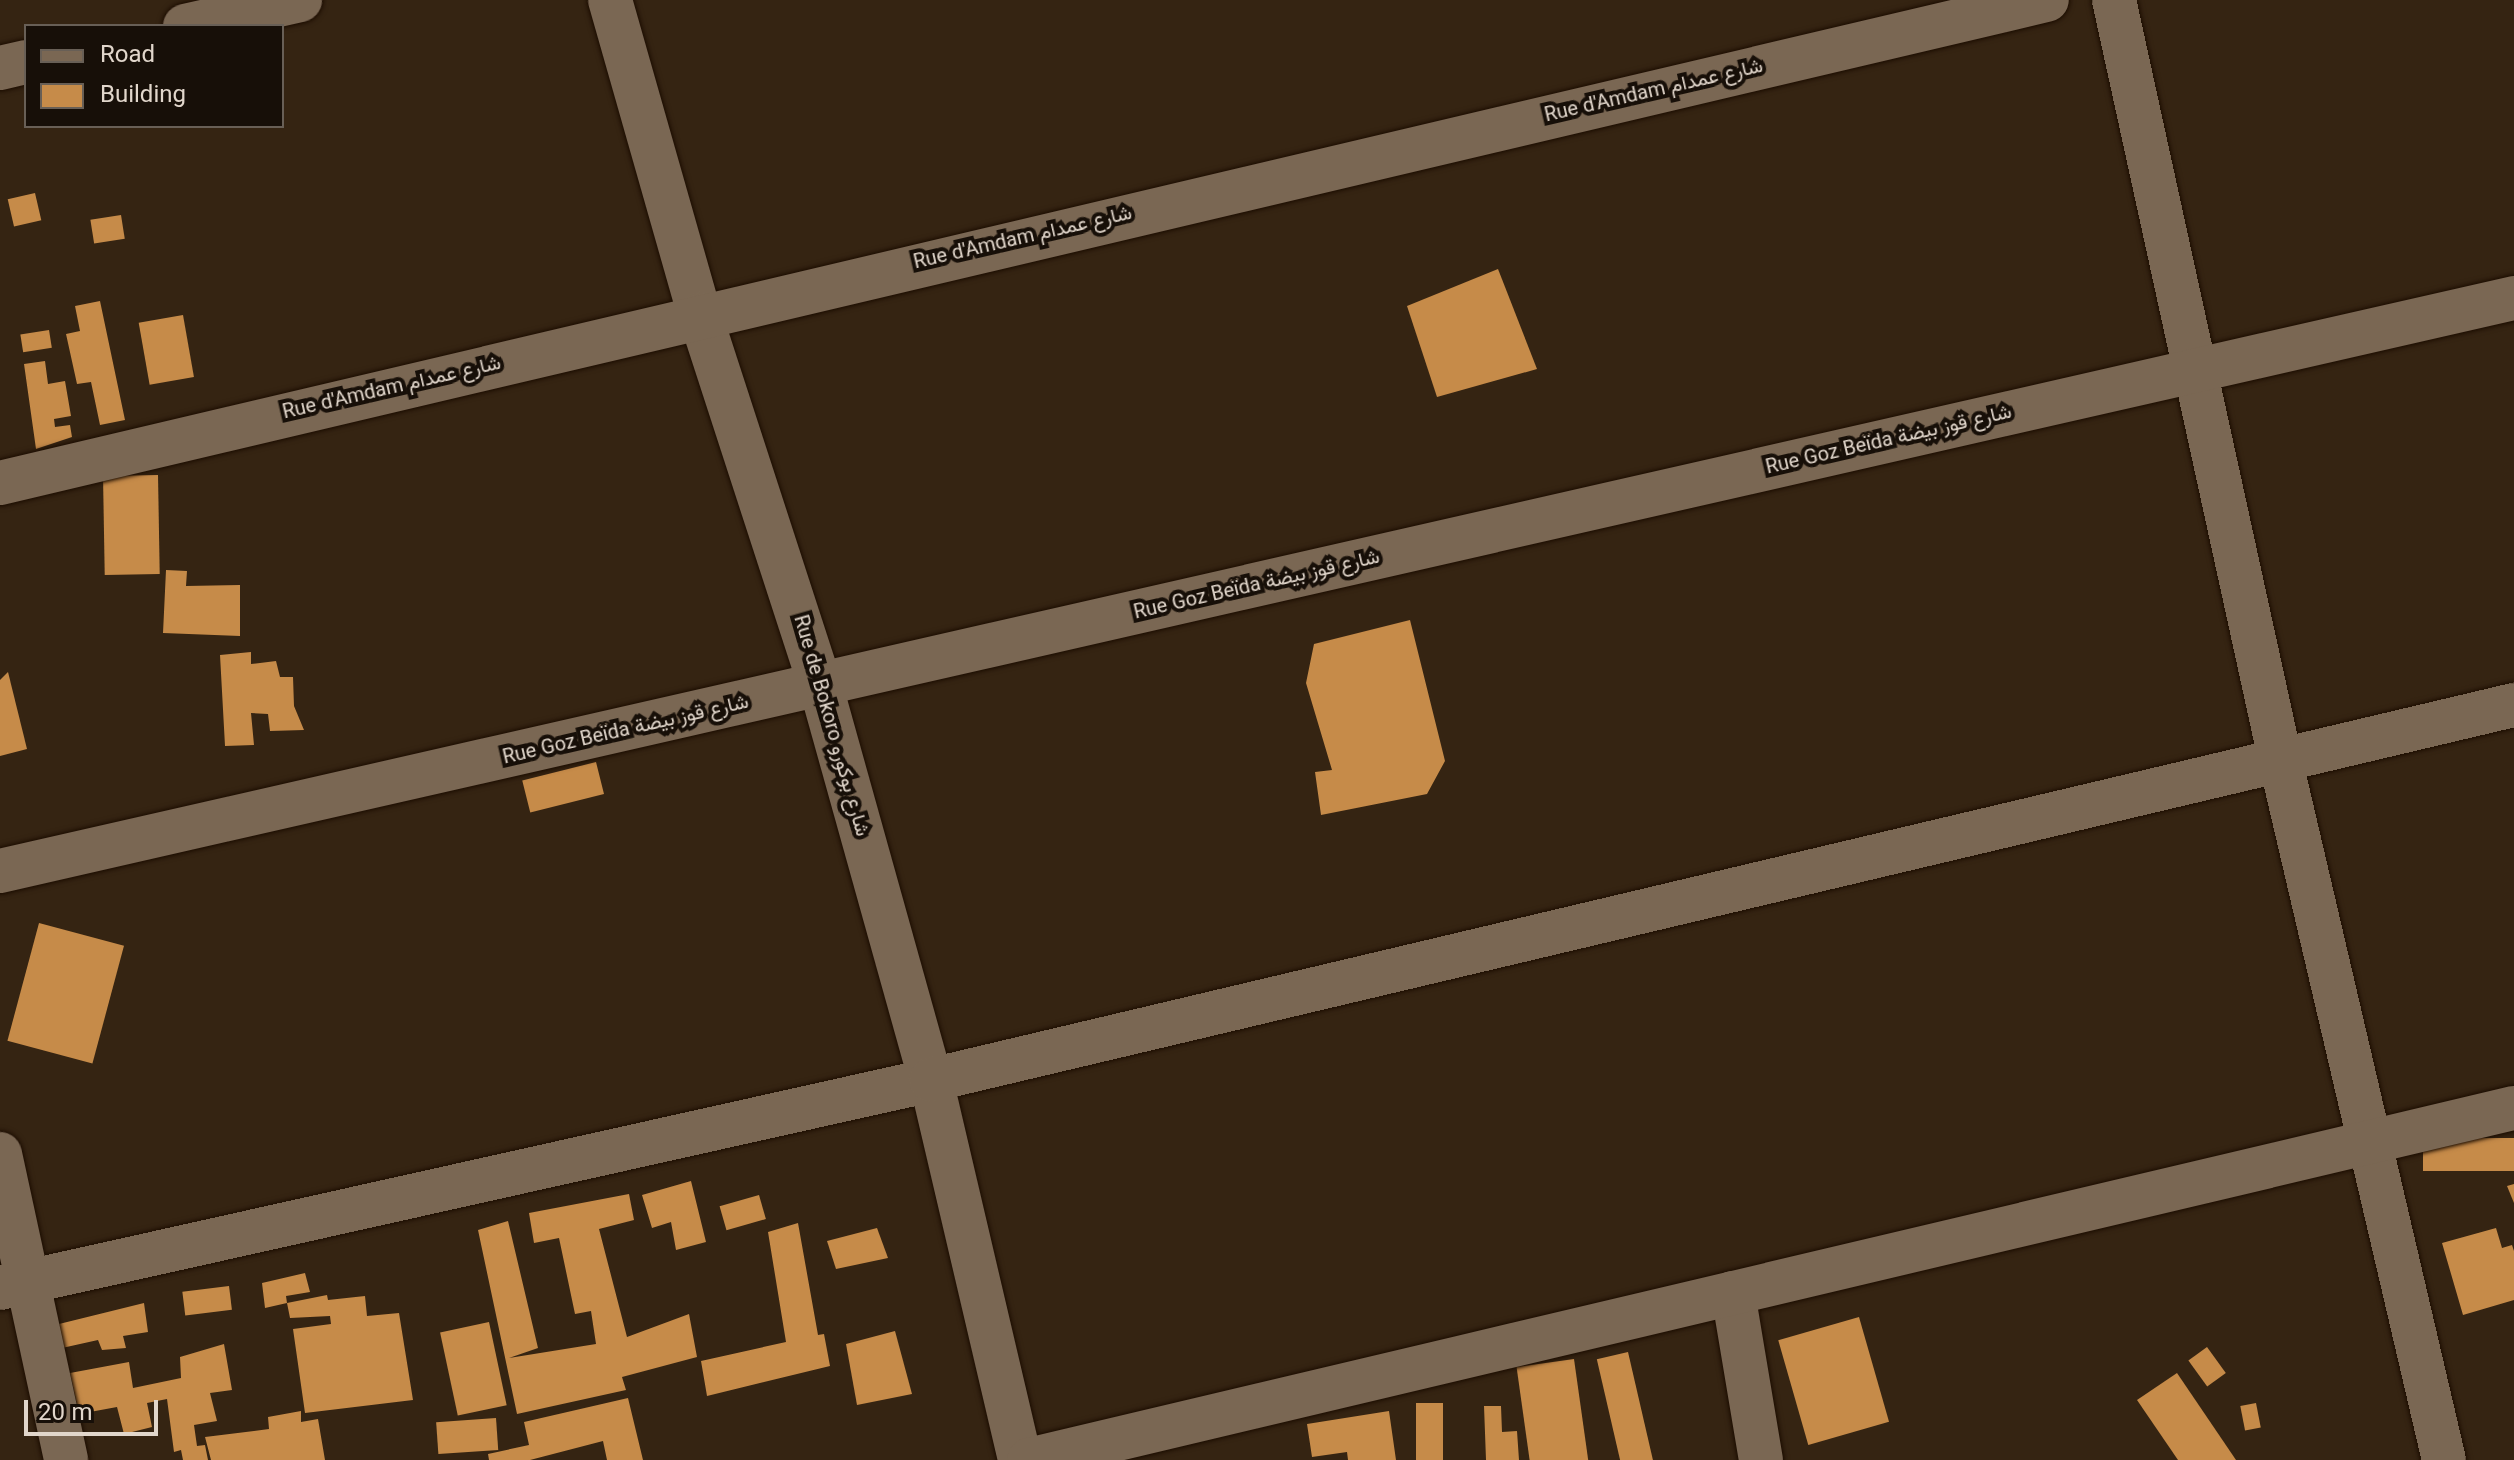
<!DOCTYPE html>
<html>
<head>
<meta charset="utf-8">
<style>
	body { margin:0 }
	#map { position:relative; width:2514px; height:1460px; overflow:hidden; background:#352412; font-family:Georgia,Vazirmatn,serif }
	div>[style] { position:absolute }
	.building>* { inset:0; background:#c68b49; transform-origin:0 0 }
	.roads { filter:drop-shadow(0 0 2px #1c0d00) drop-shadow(0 0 2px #1c0d00) }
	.minor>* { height:44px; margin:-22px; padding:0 22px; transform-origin:22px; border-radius:22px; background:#7a6753 }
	span { translate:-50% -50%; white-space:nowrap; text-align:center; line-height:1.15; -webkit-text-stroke:8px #170f08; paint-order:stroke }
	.street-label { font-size:20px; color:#e1d6cb }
	.legend { position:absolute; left:24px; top:24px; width:260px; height:104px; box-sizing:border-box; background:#170f08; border:2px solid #685f56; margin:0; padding:10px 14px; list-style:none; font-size:24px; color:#e1d6cb }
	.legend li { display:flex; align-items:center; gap:16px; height:40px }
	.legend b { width:40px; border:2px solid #685f56 }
	.scale { position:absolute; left:24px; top:1400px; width:134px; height:36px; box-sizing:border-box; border:4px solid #e1d6cb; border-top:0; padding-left:10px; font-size:24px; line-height:28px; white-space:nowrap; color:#e1d6cb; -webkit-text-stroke:6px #170f08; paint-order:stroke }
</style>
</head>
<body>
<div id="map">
	<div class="building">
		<div style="left:35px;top:193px;width:28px;height:28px;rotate:77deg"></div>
		<div style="left:121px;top:215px;width:24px;height:31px;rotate:81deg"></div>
		<div style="clip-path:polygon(1498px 269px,1537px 369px,1437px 397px,1407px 306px)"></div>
		<div style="clip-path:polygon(100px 301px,125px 420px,100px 425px,91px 382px,77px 384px,66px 334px,80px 331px,75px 306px)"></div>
		<div style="left:183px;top:315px;width:63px;height:45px;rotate:80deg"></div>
		<div style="left:49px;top:330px;width:18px;height:29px;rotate:81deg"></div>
		<div style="clip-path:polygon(45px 361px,48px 384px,65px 381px,71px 416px,54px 419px,55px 427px,70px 425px,72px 437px,36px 449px,24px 364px)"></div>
		<div style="left:158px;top:475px;width:99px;height:55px;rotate:89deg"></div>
		<div style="clip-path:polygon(166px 570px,187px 571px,186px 586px,240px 585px,240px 636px,163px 633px)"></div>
		<div style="clip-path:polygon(1410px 620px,1445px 761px,1427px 794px,1321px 815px,1315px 772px,1332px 770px,1306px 683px,1314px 644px)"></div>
		<div style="clip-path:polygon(251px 652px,251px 664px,276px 661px,280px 677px,293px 677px,294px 706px,304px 730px,270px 731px,268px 714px,251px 713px,254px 745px,225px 746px,220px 655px)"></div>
		<div style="clip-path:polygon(8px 672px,27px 749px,0 756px,0 680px)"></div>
		<div style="left:596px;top:762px;width:33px;height:76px;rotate:76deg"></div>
		<div style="left:39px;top:923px;width:88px;height:122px;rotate:15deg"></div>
		<div style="left:2514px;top:1138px;width:33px;height:91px;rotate:90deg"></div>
		<div style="clip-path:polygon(691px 1181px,706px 1242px,676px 1250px,671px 1222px,652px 1228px,642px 1195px)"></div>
		<div style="clip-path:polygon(2514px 1184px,2514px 1203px,2507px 1186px)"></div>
		<div style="clip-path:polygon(629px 1194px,634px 1220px,599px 1229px,627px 1337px,689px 1314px,697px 1357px,622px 1377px,626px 1390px,517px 1414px,478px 1230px,508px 1221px,538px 1348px,509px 1358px,596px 1344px,591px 1311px,575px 1314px,559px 1238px,534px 1243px,529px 1213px)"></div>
		<div style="left:759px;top:1195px;width:25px;height:41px;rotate:74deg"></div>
		<div style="clip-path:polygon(798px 1223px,818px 1335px,824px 1334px,830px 1366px,707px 1396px,701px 1361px,786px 1342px,768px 1232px)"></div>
		<div style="clip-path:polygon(877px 1228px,888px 1258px,836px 1269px,827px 1241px)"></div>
		<div style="clip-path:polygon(2496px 1228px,2502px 1248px,2512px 1245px,2514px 1251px,2514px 1300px,2463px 1315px,2442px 1243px)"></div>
		<div style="clip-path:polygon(305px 1273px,310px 1292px,286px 1296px,287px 1303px,265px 1308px,262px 1283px)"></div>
		<div style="left:229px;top:1286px;width:24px;height:47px;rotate:83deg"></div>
		<div style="clip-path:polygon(327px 1295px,328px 1300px,365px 1296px,367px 1316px,399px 1313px,413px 1400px,305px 1413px,293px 1329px,331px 1324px,330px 1316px,290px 1318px,287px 1303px)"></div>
		<div style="clip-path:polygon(144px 1303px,148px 1332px,123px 1336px,126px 1348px,102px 1350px,98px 1340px,62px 1348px,59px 1324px)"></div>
		<div style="left:1859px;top:1317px;width:109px;height:84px;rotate:74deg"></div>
		<div style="left:489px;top:1322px;width:85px;height:50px;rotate:78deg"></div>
		<div style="clip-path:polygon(895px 1331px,912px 1394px,857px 1405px,846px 1344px)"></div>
		<div style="clip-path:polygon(224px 1344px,232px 1390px,210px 1393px,217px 1421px,194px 1425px,197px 1446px,205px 1445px,208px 1460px,183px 1460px,181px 1450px,174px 1452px,167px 1399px,147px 1403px,152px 1427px,124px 1434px,117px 1407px,79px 1414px,70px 1373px,129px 1362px,133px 1388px,181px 1378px,180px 1357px)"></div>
		<div style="left:2207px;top:1347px;width:32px;height:23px;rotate:54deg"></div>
		<div style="left:1628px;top:1352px;width:111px;height:32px;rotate:77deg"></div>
		<div style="left:1574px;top:1359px;width:102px;height:58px;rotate:82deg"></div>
		<div style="clip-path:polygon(2177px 1373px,2236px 1460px,2178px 1460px,2137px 1400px)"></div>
		<div style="clip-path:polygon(628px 1398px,643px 1460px,607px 1460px,603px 1441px,530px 1460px,489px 1460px,488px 1454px,529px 1445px,524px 1422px)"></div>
		<div style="left:1416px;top:1403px;width:27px;height:57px"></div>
		<div style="left:2256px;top:1403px;width:25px;height:16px;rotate:79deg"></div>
		<div style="clip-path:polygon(1484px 1406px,1501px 1406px,1502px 1432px,1517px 1431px,1519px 1460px,1486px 1460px)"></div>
		<div style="clip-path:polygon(301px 1411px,301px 1422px,318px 1419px,325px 1460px,211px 1460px,205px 1437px,269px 1429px,268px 1417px)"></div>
		<div style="clip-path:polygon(1389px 1411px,1396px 1460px,1348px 1460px,1347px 1452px,1312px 1457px,1307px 1424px)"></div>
		<div style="left:496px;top:1418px;width:32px;height:60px;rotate:86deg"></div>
	</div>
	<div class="roads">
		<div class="minor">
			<div style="left:610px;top:0;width:328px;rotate:74.1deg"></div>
			<div style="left:700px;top:315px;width:391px;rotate:72deg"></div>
			<div style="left:821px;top:687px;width:408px;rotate:74.4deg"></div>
			<div style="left:931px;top:1080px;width:390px;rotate:76.8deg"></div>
			<div style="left:2114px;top:0;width:781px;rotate:77.65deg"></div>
			<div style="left:2281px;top:763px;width:716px;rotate:76.84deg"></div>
			<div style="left:185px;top:26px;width:118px;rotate:-12.7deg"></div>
			<div style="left:0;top:68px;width:27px;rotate:-13deg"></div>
			<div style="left:0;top:483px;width:2103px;rotate:-13.28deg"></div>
			<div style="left:0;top:871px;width:2578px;rotate:-12.84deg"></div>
			<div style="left:0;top:1154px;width:313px;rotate:77.8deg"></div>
			<div style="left:0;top:1288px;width:954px;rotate:-12.59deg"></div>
			<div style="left:931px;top:1080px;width:1627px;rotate:-13.33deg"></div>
			<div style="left:1733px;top:1293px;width:169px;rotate:80.5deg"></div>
			<div style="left:1029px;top:1460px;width:1526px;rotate:-13.34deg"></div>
		</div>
	</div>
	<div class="street-label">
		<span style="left:1654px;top:92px;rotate:-13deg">Rue d'Amdam شارع عمدام</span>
		<span style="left:1023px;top:239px;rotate:-13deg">Rue d'Amdam شارع عمدام</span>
		<span style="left:392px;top:389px;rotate:-13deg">Rue d'Amdam شارع عمدام</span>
		<span style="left:1889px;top:441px;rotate:-13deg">Rue Goz Beïda شارع قوز بيضة</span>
		<span style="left:1257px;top:586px;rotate:-13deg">Rue Goz Beïda شارع قوز بيضة</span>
		<span style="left:830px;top:726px;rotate:74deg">Rue de Bokoro شارع بوكورو</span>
		<span style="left:626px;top:731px;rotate:-13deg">Rue Goz Beïda شارع قوز بيضة</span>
	</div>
	<ul class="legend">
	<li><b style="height:10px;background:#7a6753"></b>Road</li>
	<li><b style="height:22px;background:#c68b49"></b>Building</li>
	</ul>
	<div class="scale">20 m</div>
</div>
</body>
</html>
